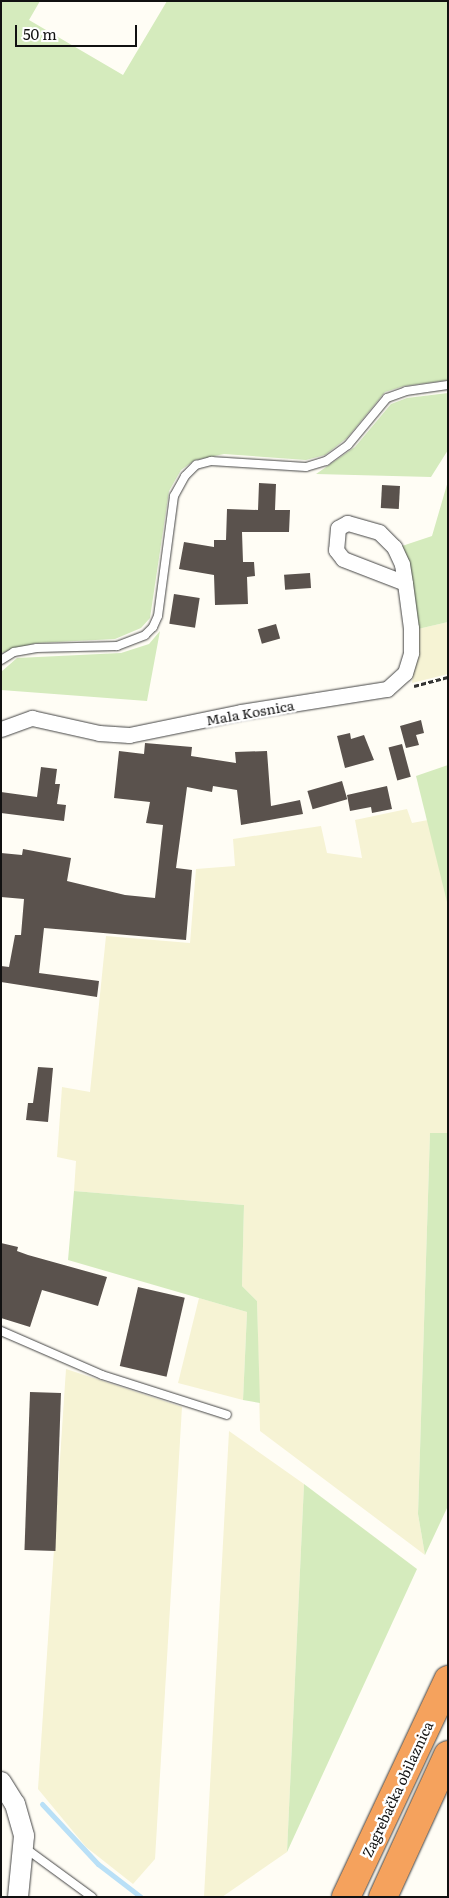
<!DOCTYPE html>
<html>
<head>
<meta charset="utf-8">
<style>
	body { margin:0 }
	#map { position:relative; width:449px; height:1898px; overflow:hidden; background:#fffdf5; font-family:Literata,serif }
	div>[style] { position:absolute }
	.farmland>* { inset:0; background:#f6f3d4 }
	.green>* { inset:0; background:#d5ebbd }
	.stream>* { height:5px; margin:-2.5px; padding:0 2.5px; transform-origin:2.5px; border-radius:2.5px; background:#b9e0f7 }
	.building>* { inset:0; background:#5a524d; transform-origin:0 0 }
	.path>* { height:3px; margin-top:-1.5px; transform-origin:0; background:repeating-linear-gradient(90deg,#333 0 5px,transparent 0 7.5px) }
	.roads { filter:drop-shadow(0 0 1px #444) drop-shadow(0 0 1px #444) }
	.service>* { height:8px; margin:-4px; padding:0 4px; transform-origin:4px; border-radius:4px; background:#fff }
	.minor>* { height:15px; margin:-7.5px; padding:0 7.5px; transform-origin:7.5px; border-radius:7.5px; background:#fff }
	.tertiary>* { height:20px; margin:-10px; padding:0 10px; transform-origin:10px; border-radius:10px; background:#fff }
	.motorway>* { height:28px; margin:-14px; padding:0 14px; transform-origin:14px; border-radius:14px; background:#f5a25d }
	span { translate:-50% -50%; white-space:nowrap; text-align:center; line-height:1.15; -webkit-text-stroke:5px #fff; paint-order:stroke }
	.street-label { font-size:14px; color:#111 }
	.frame { position:absolute; inset:0; border:2px solid #111; pointer-events:none }
	.scale { position:absolute; left:15px; top:25px; width:122px; height:22px; box-sizing:border-box; border:2px solid #111; border-top:0; padding-left:6px; font-size:15px; line-height:18px; white-space:nowrap; color:#111; -webkit-text-stroke:4px #fff; paint-order:stroke }
</style>
</head>
<body>
<div id="map">
	<div class="farmland">
		<div style="clip-path:polygon(448px 622px,448px 674px,412px 683px,418px 629px)"></div>
		<div style="clip-path:polygon(407px 809px,412px 823px,428px 820px,448px 902px,448px 1133px,430px 1133px,418px 1514px,425px 1555px,260px 1431px,257px 1301px,242px 1286px,244px 1205px,74px 1191px,76px 1161px,57px 1157px,62px 1087px,90px 1092px,106px 936px,190px 943px,196px 869px,235px 866px,233px 839px,321px 826px,327px 853px,362px 858px,355px 820px)"></div>
		<div style="clip-path:polygon(199px 1298px,247px 1312px,243px 1400px,178px 1383px)"></div>
		<div style="clip-path:polygon(66px 1369px,182px 1407px,155px 1859px,133px 1884px,86px 1847px,38px 1789px)"></div>
		<div style="clip-path:polygon(229px 1431px,304px 1484px,287px 1852px,222px 1897px,204px 1897px)"></div>
	</div>
	<div class="green">
		<div style="clip-path:polygon(1px 1px,40px 1px,29px 20px,123px 75px,167px 1px,448px 1px,448px 380px,404px 386px,385px 392px,347px 438px,325px 455px,306px 460px,224px 454px,195px 460px,181px 470px,169px 491px,150px 618px,141px 628px,115px 639px,36px 643px,1px 653px)"></div>
		<div style="clip-path:polygon(448px 393px,448px 450px,431px 477px,316px 474px,355px 447px,391px 404px,407px 398px)"></div>
		<div style="clip-path:polygon(448px 481px,448px 622px,418px 629px,411px 574px,402px 546px,432px 536px)"></div>
		<div style="clip-path:polygon(160px 631px,147px 701px,1px 690px,1px 672px,17px 658px,121px 653px,149px 644px)"></div>
		<div style="clip-path:polygon(448px 765px,448px 902px,447px 902px,416px 776px)"></div>
		<div style="clip-path:polygon(430px 1133px,448px 1133px,448px 1506px,425px 1555px,418px 1514px)"></div>
		<div style="clip-path:polygon(74px 1191px,244px 1205px,242px 1286px,257px 1301px,260px 1403px,243px 1400px,247px 1312px,68px 1260px)"></div>
		<div style="clip-path:polygon(304px 1484px,417px 1569px,287px 1852px)"></div>
	</div>
	<div class="stream">
		<div style="left:42px;top:1804px;width:82px;rotate:47deg"></div>
		<div style="left:98px;top:1864px;width:54px;rotate:37.5deg"></div>
	</div>
	<div class="building">
		<div style="clip-path:polygon(259px 483px,276px 484px,275px 510px,290px 510px,289px 532px,242px 532px,243px 562px,254px 562px,255px 576px,247px 577px,248px 604px,215px 605px,214px 575px,179px 569px,184px 542px,214px 547px,214px 540px,226px 540px,227px 509px,258px 510px)"></div>
		<div style="left:382px;top:485px;width:18px;height:23px;rotate:3deg"></div>
		<div style="left:310px;top:573px;width:15px;height:26px;rotate:86deg"></div>
		<div style="left:174px;top:594px;width:26px;height:30px;rotate:9deg"></div>
		<div style="left:276px;top:624px;width:15px;height:19px;rotate:74deg"></div>
		<div style="clip-path:polygon(421px 720px,424px 733px,416px 735px,419px 745px,406px 748px,400px 726px)"></div>
		<div style="clip-path:polygon(350px 733px,351px 739px,364px 735px,374px 760px,345px 768px,337px 736px)"></div>
		<div style="clip-path:polygon(145px 743px,192px 747px,191px 756px,236px 763px,235px 752px,267px 751px,271px 806px,300px 800px,303px 814px,241px 825px,237px 790px,213px 786px,212px 792px,187px 787px,176px 868px,192px 870px,186px 940px,44px 928px,39px 973px,99px 981px,97px 997px,1px 982px,1px 966px,9px 967px,15px 935px,21px 935px,24px 899px,1px 897px,1px 853px,22px 855px,23px 849px,71px 858px,67px 881px,125px 895px,155px 898px,163px 825px,146px 823px,150px 802px,114px 798px,119px 751px,144px 754px)"></div>
		<div style="left:402px;top:744px;width:34px;height:14px;rotate:75deg"></div>
		<div style="clip-path:polygon(41px 767px,57px 769px,55px 784px,60px 784px,57px 804px,66px 805px,64px 821px,1px 813px,1px 792px,37px 797px)"></div>
		<div style="left:342px;top:781px;width:19px;height:36px;rotate:74deg"></div>
		<div style="clip-path:polygon(387px 786px,392px 809px,372px 813px,371px 807px,350px 811px,347px 795px)"></div>
		<div style="clip-path:polygon(38px 1067px,53px 1068px,48px 1122px,26px 1120px,28px 1103px,33px 1103px)"></div>
		<div style="clip-path:polygon(1px 1243px,18px 1247px,17px 1251px,28px 1255px,107px 1277px,98px 1306px,42px 1290px,30px 1327px,1px 1318px)"></div>
		<div style="left:138px;top:1287px;width:48px;height:81px;rotate:13deg"></div>
		<div style="left:30px;top:1392px;width:31px;height:158px;rotate:2deg"></div>
	</div>
	<div class="path">
		<div style="left:414px;top:686px;width:35px;rotate:-15deg"></div>
	</div>
	<div class="roads">
		<div class="service">
			<div style="left:1px;top:660px;width:15px;rotate:-32deg"></div>
			<div style="left:14px;top:652px;width:23px;rotate:-10deg"></div>
			<div style="left:37px;top:648px;width:80px;rotate:-1.4deg"></div>
			<div style="left:117px;top:646px;width:30px;rotate:-21deg"></div>
			<div style="left:145px;top:635px;width:11px;rotate:-45deg"></div>
			<div style="left:153px;top:627px;width:12px;rotate:-66deg"></div>
			<div style="left:158px;top:616px;width:121px;rotate:-82.4deg"></div>
			<div style="left:174px;top:496px;width:23px;rotate:-61deg"></div>
			<div style="left:185px;top:476px;width:16px;rotate:-45deg"></div>
			<div style="left:196px;top:465px;width:16px;rotate:-15deg"></div>
			<div style="left:211px;top:461px;width:95px;rotate:3.6deg"></div>
			<div style="left:306px;top:467px;width:21px;rotate:-17deg"></div>
			<div style="left:326px;top:461px;width:27px;rotate:-36deg"></div>
			<div style="left:348px;top:445px;width:61px;rotate:-50.3deg"></div>
			<div style="left:387px;top:398px;width:20px;rotate:-20deg"></div>
			<div style="left:406px;top:391px;width:42px;rotate:-8.1deg"></div>
			<div style="left:1px;top:1331px;width:110px;rotate:23.5deg"></div>
			<div style="left:102px;top:1375px;width:131px;rotate:17.7deg"></div>
			<div style="left:25px;top:1848px;width:83px;rotate:36.2deg"></div>
		</div>
		<div class="minor">
			<div style="left:1px;top:729px;width:33px;rotate:-20deg"></div>
			<div style="left:32px;top:718px;width:69px;rotate:12.6deg"></div>
			<div style="left:99px;top:733px;width:30px;rotate:4deg"></div>
			<div style="left:129px;top:735px;width:114px;rotate:-11.6deg"></div>
			<div style="left:241px;top:712px;width:148px;rotate:-9deg"></div>
			<div style="left:387px;top:689px;width:24px;rotate:-42deg"></div>
			<div style="left:405px;top:673px;width:21px;rotate:-73deg"></div>
			<div style="left:411px;top:653px;width:25px;rotate:-90deg"></div>
			<div style="left:411px;top:628px;width:45px;rotate:-97.6deg"></div>
			<div style="left:405px;top:583px;width:19px;rotate:-99deg"></div>
			<div style="left:402px;top:564px;width:19px;rotate:-115deg"></div>
			<div style="left:394px;top:547px;width:21px;rotate:-135deg"></div>
			<div style="left:379px;top:532px;width:33px;rotate:-164deg"></div>
			<div style="left:347px;top:523px;width:10px;rotate:151deg"></div>
			<div style="left:338px;top:528px;width:22px;rotate:95deg"></div>
			<div style="left:336px;top:550px;width:11px;rotate:52deg"></div>
			<div style="left:343px;top:559px;width:66px;rotate:21.2deg"></div>
		</div>
		<div class="tertiary">
			<div style="left:1px;top:1782px;width:26px;rotate:58deg"></div>
			<div style="left:15px;top:1804px;width:33px;rotate:74deg"></div>
			<div style="left:24px;top:1836px;width:61px;rotate:95.6deg"></div>
		</div>
		<div class="motorway">
			<div style="left:346px;top:1897px;width:240px;rotate:-64.8deg"></div>
			<div style="left:383px;top:1897px;width:156px;rotate:-65.4deg"></div>
		</div>
	</div>
	<div class="street-label">
		<span style="left:250px;top:712px;rotate:-10deg">Mala Kosnica</span>
		<span style="left:397px;top:1789px;rotate:-65deg">Zagrebačka obilaznica</span>
	</div>
	<div class="frame"></div>
	<div class="scale">50 m</div>
</div>
</body>
</html>
